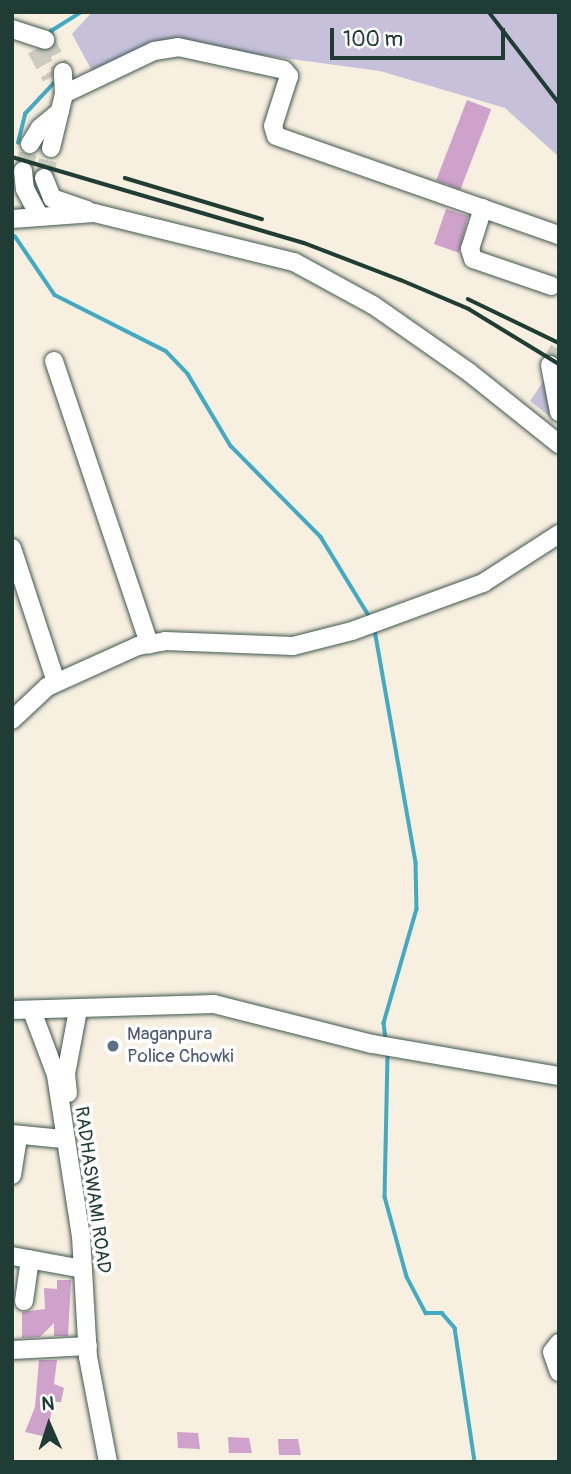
<!DOCTYPE html>
<html>
<head>
<meta charset="utf-8">
<style>
	body { margin:0 }
	#map { position:relative; width:571px; height:1474px; overflow:hidden; background:#f7efe0; font-family:Pangolin,sans-serif }
	div>[style] { position:absolute }
	.industrial>* { inset:0; background:#c6c0da }
	.stream>* { height:3.5px; margin:-1.75px; padding:0 1.75px; transform-origin:1.75px; border-radius:1.75px; background:#42aac2 }
	.building>* { inset:0; background:#cfa2cb; transform-origin:0 0 }
	.minor-tunnel>* { height:18px; margin-top:-9px; transform-origin:0; background:repeating-linear-gradient(90deg,#cccbbe 0 18px,transparent 0 27px) }
	.roads { filter:drop-shadow(0 0 2px #3f584e) drop-shadow(0 0 2px #3f584e) }
	.minor>* { height:18px; margin:-9px; padding:0 9px; transform-origin:9px; border-radius:9px; background:#fff }
	.rail>* { height:3.5px; margin:-1.75px; padding:0 1.75px; transform-origin:1.75px; border-radius:1.75px; background:#1f3d34 }
	.dots>* { width:19px; height:19px; translate:-50% -50%; box-sizing:border-box; border:4px solid #fff; border-radius:50% }
	span { translate:-50% -50%; white-space:nowrap; text-align:center; line-height:1.15; -webkit-text-stroke:7px #fff; paint-order:stroke }
	.service-label { font-size:19px; color:#4e5e75 }
	.left { translate:0 -50%; text-align:left }
	.street-label { font-size:19px; color:#1f3d34 }
	.frame { position:absolute; inset:0; border:14px solid #1f3d34; pointer-events:none }
	.north { position:absolute; left:14px; top:1390px; width:70px; height:70px; -webkit-text-stroke:5px #fff; paint-order:stroke; rotate:357deg; font-size:19px; font-weight:700; line-height:28px; text-align:center; color:#1f3d34 }
	.north::after { content:''; display:block; margin:auto; width:24px; height:32px; background:#1f3d34; clip-path:polygon(50% 0,100% 100%,50% 72%,0 100%) }
	.scale { position:absolute; left:330px; top:28px; width:175px; height:32px; box-sizing:border-box; border:4px solid #1f3d34; border-top:0; padding-left:9px; font-size:21px; line-height:24px; white-space:nowrap; color:#1f3d34; -webkit-text-stroke:5px #fff; paint-order:stroke }
</style>
</head>
<body>
<div id="map">
	<div class="industrial">
		<div style="clip-path:polygon(92px 12px,559px 12px,559px 157px,505px 108px,380px 71px,180px 44px,97px 80px,72px 34px)"></div>
		<div style="clip-path:polygon(559px 359px,559px 424px,530px 401px)"></div>
	</div>
	<div class="stream">
		<div style="left:52px;top:39px;width:8px;rotate:-97deg"></div>
		<div style="left:51px;top:31px;width:36px;rotate:-32deg"></div>
		<div style="left:18px;top:143px;width:30px;rotate:-76deg"></div>
		<div style="left:25px;top:114px;width:41px;rotate:-47deg"></div>
		<div style="left:15px;top:236px;width:71px;rotate:55.9deg"></div>
		<div style="left:55px;top:295px;width:124px;rotate:26.8deg"></div>
		<div style="left:166px;top:351px;width:32px;rotate:46deg"></div>
		<div style="left:188px;top:374px;width:84px;rotate:59.2deg"></div>
		<div style="left:231px;top:446px;width:128px;rotate:45.3deg"></div>
		<div style="left:321px;top:537px;width:96px;rotate:58.6deg"></div>
		<div style="left:375px;top:630px;width:237px;rotate:80deg"></div>
		<div style="left:416px;top:863px;width:46px;rotate:88.8deg"></div>
		<div style="left:417px;top:909px;width:119px;rotate:106.1deg"></div>
		<div style="left:384px;top:1023px;width:16px;rotate:83deg"></div>
		<div style="left:388px;top:1055px;width:142px;rotate:91.2deg"></div>
		<div style="left:385px;top:1197px;width:83px;rotate:74.6deg"></div>
		<div style="left:407px;top:1277px;width:41px;rotate:62.2deg"></div>
		<div style="left:426px;top:1313px;width:16px"></div>
		<div style="left:442px;top:1313px;width:20px;rotate:49deg"></div>
		<div style="left:455px;top:1328px;width:135px;rotate:81.5deg"></div>
	</div>
	<div class="building">
		<div style="left:467px;top:100px;width:26px;height:86px;rotate:21deg"></div>
		<div style="clip-path:polygon(446px 209px,468px 216px,459px 253px,434px 244px)"></div>
		<div style="clip-path:polygon(57px 1280px,71px 1280px,68px 1336px,54px 1336px,54px 1323px,40px 1337px,22px 1338px,22px 1312px,45px 1309px,44px 1288px,57px 1289px)"></div>
		<div style="clip-path:polygon(39px 1360px,57px 1360px,54px 1384px,64px 1388px,61px 1402px,53px 1402px,47px 1437px,25px 1432px,35px 1407px)"></div>
		<div style="clip-path:polygon(177px 1432px,198px 1433px,200px 1449px,178px 1448px)"></div>
		<div style="clip-path:polygon(228px 1437px,249px 1438px,252px 1453px,229px 1453px)"></div>
		<div style="clip-path:polygon(278px 1439px,298px 1439px,301px 1455px,279px 1455px)"></div>
	</div>
	<div class="minor-tunnel">
		<div style="left:45px;top:40px;width:37px;rotate:61deg"></div>
		<div style="left:36px;top:49px;width:32px;rotate:62deg"></div>
		<div style="left:23px;top:171px;width:28px;rotate:-75deg"></div>
		<div style="left:44px;top:178px;width:31px;rotate:-77deg"></div>
		<div style="left:550px;top:365px;width:18px;rotate:-61deg"></div>
	</div>
	<div class="roads">
		<div class="minor">
			<div style="left:12px;top:29px;width:35px;rotate:18deg"></div>
			<div style="left:64px;top:94px;width:100px;rotate:-25.5deg"></div>
			<div style="left:154px;top:51px;width:24px;rotate:-9deg"></div>
			<div style="left:178px;top:47px;width:108px;rotate:12.2deg"></div>
			<div style="left:284px;top:70px;width:8px;rotate:50deg"></div>
			<div style="left:289px;top:76px;width:52px;rotate:107.7deg"></div>
			<div style="left:273px;top:126px;width:10px;rotate:73deg"></div>
			<div style="left:276px;top:136px;width:300px;rotate:19.3deg"></div>
			<div style="left:30px;top:144px;width:19px;rotate:-58deg"></div>
			<div style="left:40px;top:128px;width:26px;rotate:-40deg"></div>
			<div style="left:51px;top:148px;width:56px;rotate:-76.5deg"></div>
			<div style="left:64px;top:94px;width:22px;rotate:-93deg"></div>
			<div style="left:23px;top:171px;width:18px;rotate:84deg"></div>
			<div style="left:25px;top:189px;width:30px;rotate:62deg"></div>
			<div style="left:44px;top:178px;width:22px;rotate:68deg"></div>
			<div style="left:52px;top:198px;width:37px;rotate:19deg"></div>
			<div style="left:483px;top:208px;width:43px;rotate:107.6deg"></div>
			<div style="left:470px;top:249px;width:10px;rotate:73deg"></div>
			<div style="left:473px;top:259px;width:83px;rotate:18.9deg"></div>
			<div style="left:12px;top:219px;width:82px;rotate:-4.2deg"></div>
			<div style="left:94px;top:213px;width:206px;rotate:13.8deg"></div>
			<div style="left:294px;top:262px;width:90px;rotate:28.6deg"></div>
			<div style="left:373px;top:305px;width:118px;rotate:35deg"></div>
			<div style="left:470px;top:373px;width:114px;rotate:38.6deg"></div>
			<div style="left:54px;top:361px;width:299px;rotate:71.4deg"></div>
			<div style="left:550px;top:365px;width:48px;rotate:79.2deg"></div>
			<div style="left:12px;top:548px;width:141px;rotate:71.8deg"></div>
			<div style="left:12px;top:720px;width:48px;rotate:-43.3deg"></div>
			<div style="left:47px;top:687px;width:100px;rotate:-24.3deg"></div>
			<div style="left:138px;top:646px;width:27px;rotate:-10deg"></div>
			<div style="left:165px;top:641px;width:128px;rotate:2.2deg"></div>
			<div style="left:293px;top:646px;width:61px;rotate:-14.3deg"></div>
			<div style="left:352px;top:631px;width:140px;rotate:-20.1deg"></div>
			<div style="left:483px;top:583px;width:90px;rotate:-32.8deg"></div>
			<div style="left:12px;top:1010px;width:202px;rotate:-1.7deg"></div>
			<div style="left:214px;top:1004px;width:163px;rotate:14.2deg"></div>
			<div style="left:372px;top:1044px;width:190px;rotate:9.7deg"></div>
			<div style="left:32px;top:1011px;width:68px;rotate:69.4deg"></div>
			<div style="left:56px;top:1075px;width:163px;rotate:81.2deg"></div>
			<div style="left:81px;top:1236px;width:121px;rotate:86.7deg"></div>
			<div style="left:88px;top:1357px;width:107px;rotate:79.2deg"></div>
			<div style="left:68px;top:1093px;width:19px;rotate:-96deg"></div>
			<div style="left:66px;top:1074px;width:65px;rotate:-79.4deg"></div>
			<div style="left:12px;top:1134px;width:51px;rotate:5.6deg"></div>
			<div style="left:12px;top:1175px;width:39px;rotate:-81deg"></div>
			<div style="left:12px;top:1256px;width:72px;rotate:10.4deg"></div>
			<div style="left:24px;top:1301px;width:42px;rotate:-81.9deg"></div>
			<div style="left:559px;top:1343px;width:11px;rotate:128deg"></div>
			<div style="left:552px;top:1352px;width:21px;rotate:71deg"></div>
			<div style="left:12px;top:1350px;width:76px;rotate:-3deg"></div>
		</div>
	</div>
	<div class="rail">
		<div style="left:489px;top:12px;width:115px;rotate:52.4deg"></div>
		<div style="left:12px;top:157px;width:304px;rotate:16.4deg"></div>
		<div style="left:304px;top:243px;width:104px;rotate:20.9deg"></div>
		<div style="left:401px;top:280px;width:74px;rotate:23.1deg"></div>
		<div style="left:469px;top:309px;width:105px;rotate:31.4deg"></div>
		<div style="left:125px;top:178px;width:143px;rotate:16.7deg"></div>
		<div style="left:468px;top:299px;width:101px;rotate:25.8deg"></div>
	</div>
	<div class="dots">
		<div style="left:113px;top:1046px;background:#5c6f8a"></div>
	</div>
	<div class="service-label">
		<span class="left" style="left:127px;top:1046px">Maganpura<br>Police Chowki</span>
	</div>
	<div class="street-label">
		<span style="left:92px;top:1190px;rotate:82deg">RADHASWAMI ROAD</span>
	</div>
	<div class="frame"></div>
	<div class="north">N</div>
	<div class="scale">100 m</div>
</div>
</body>
</html>
